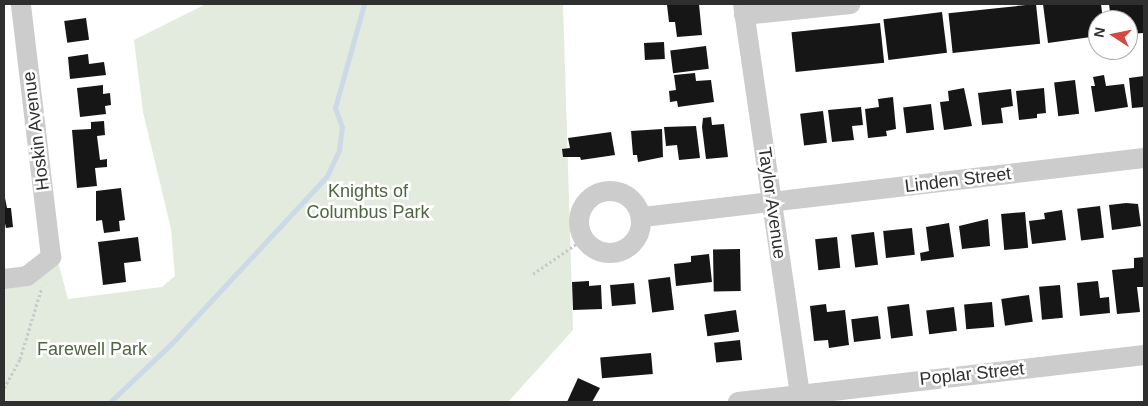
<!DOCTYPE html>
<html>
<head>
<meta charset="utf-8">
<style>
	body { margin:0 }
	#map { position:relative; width:1148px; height:406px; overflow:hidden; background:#fff; font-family:Helvetica,sans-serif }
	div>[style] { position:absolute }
	.green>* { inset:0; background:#e3eade }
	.stream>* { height:5px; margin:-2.5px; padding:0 2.5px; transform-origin:2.5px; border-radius:2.5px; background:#ccdae8 }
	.building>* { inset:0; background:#161616; transform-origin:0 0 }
	.path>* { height:3px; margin-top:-1.5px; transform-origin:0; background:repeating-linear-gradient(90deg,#c9c9c9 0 2.5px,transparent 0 5px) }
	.minor>* { height:20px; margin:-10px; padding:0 10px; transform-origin:10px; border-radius:10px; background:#ccc }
	.minor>.ring { margin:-10px; padding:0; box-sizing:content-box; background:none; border:20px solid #ccc; border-radius:50% }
	span { translate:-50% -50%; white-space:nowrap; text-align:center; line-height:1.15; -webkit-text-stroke:5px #fff; paint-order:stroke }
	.street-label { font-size:18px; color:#2f2f2f }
	.park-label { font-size:18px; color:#4e6640 }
	.frame { position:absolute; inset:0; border:5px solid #2f2f2f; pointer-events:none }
	.north { position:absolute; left:1088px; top:10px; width:50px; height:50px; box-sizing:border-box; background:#fff; border:1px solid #acacac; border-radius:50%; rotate:281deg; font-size:14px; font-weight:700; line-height:20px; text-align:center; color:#2f2f2f }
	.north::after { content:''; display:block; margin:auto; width:18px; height:22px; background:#d34843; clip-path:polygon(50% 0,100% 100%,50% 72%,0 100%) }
</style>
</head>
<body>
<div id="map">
	<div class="green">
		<div style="clip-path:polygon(206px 4px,563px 4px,573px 330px,508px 402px,4px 402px,4px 289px,25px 286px,58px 262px,68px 299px,162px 287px,175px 276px,171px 229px,143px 112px,134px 40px)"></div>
	</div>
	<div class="stream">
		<div style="left:110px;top:402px;width:84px;rotate:-43.6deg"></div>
		<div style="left:171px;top:344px;width:229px;rotate:-47.1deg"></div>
		<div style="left:327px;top:176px;width:29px;rotate:-65deg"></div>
		<div style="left:339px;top:150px;width:23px;rotate:-83deg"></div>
		<div style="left:342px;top:127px;width:20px;rotate:-110deg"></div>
		<div style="left:335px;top:108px;width:108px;rotate:-74.4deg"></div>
	</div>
	<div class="building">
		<div style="clip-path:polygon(699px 4px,702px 35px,677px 37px,675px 22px,669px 22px,667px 5px)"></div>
		<div style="left:1036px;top:4px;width:40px;height:88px;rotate:84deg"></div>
		<div style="clip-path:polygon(1043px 4px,1101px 4px,1103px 20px,1098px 20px,1098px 36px,1048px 43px)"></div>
		<div style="clip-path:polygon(1109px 4px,1144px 4px,1144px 33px,1128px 34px,1128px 20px,1111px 20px)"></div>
		<div style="left:942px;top:12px;width:41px;height:59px;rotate:83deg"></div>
		<div style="left:86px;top:18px;width:22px;height:22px;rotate:82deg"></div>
		<div style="left:880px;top:23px;width:40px;height:89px;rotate:84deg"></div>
		<div style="left:664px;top:42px;width:17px;height:20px;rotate:87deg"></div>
		<div style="left:706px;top:46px;width:23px;height:36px;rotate:83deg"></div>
		<div style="clip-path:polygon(88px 54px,89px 64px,104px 62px,106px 75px,70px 79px,68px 57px)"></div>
		<div style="clip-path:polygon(695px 73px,696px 81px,711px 80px,714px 102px,678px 107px,677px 101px,670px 102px,669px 91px,676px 90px,674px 75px)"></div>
		<div style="clip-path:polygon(1104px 75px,1106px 86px,1124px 84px,1128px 107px,1095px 112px,1091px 86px,1095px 86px,1093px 77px)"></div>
		<div style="clip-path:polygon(1144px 76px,1144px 107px,1132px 108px,1129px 78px)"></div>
		<div style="left:1075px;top:80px;width:34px;height:21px;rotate:83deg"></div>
		<div style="clip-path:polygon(103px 85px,103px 94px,110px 93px,111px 105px,105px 106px,106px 114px,80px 117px,77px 88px)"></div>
		<div style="clip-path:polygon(964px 88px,972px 126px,944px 130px,940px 102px,949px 101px,948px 91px)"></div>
		<div style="clip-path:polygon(1044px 88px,1046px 113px,1037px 114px,1037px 118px,1019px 120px,1016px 91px)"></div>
		<div style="clip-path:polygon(1011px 89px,1013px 106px,1001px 108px,1003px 123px,982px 125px,978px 93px)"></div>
		<div style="clip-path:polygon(893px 97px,896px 129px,886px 131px,887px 136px,868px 138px,865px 109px,879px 107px,878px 99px)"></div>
		<div style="left:931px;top:104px;width:26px;height:28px;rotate:83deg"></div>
		<div style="clip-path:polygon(861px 107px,863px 125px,852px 126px,854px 140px,832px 142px,828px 110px)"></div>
		<div style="left:823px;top:111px;width:32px;height:23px;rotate:83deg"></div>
		<div style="clip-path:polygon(711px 117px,712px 125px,724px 124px,728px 157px,706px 159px,702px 127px,703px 118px)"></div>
		<div style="clip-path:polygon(104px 121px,105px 135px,97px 136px,100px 160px,107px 159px,107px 167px,95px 168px,97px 186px,77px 188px,72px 130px,91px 129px,91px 122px)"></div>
		<div style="clip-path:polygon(696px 126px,700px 158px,679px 160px,677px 145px,666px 146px,664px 127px)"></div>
		<div style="clip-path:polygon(662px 129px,663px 157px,638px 162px,637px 155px,633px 155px,631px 131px)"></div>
		<div style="clip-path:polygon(611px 132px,615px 155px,581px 160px,580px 157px,563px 157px,562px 149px,570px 148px,568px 138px)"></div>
		<div style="clip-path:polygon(121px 188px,125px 220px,119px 221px,120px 231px,104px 233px,102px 220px,96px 221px,96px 191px)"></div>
		<div style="clip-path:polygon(4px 193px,7px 208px,11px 208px,13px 227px,6px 228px,4px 219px)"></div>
		<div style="clip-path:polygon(1126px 203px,1138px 204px,1141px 226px,1112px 230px,1109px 205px)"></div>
		<div style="left:1100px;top:206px;width:32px;height:23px;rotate:83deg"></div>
		<div style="clip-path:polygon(1062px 210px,1066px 240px,1032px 244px,1029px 221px,1045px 219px,1044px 213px)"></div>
		<div style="left:1025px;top:212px;width:36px;height:24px;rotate:85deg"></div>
		<div style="clip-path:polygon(988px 219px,990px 246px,962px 249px,959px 226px)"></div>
		<div style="clip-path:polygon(949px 223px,954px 257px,921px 261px,920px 253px,929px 251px,926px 227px)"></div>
		<div style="left:912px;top:228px;width:27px;height:29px;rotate:84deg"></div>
		<div style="left:874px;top:232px;width:33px;height:23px;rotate:83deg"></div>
		<div style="clip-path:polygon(138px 237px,141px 261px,124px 263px,126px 282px,103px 285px,98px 242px)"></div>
		<div style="left:837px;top:237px;width:31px;height:22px;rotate:84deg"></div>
		<div style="left:740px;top:249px;width:42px;height:27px;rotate:89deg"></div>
		<div style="clip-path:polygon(709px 254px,712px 282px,676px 286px,674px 264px,691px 262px,691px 256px)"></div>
		<div style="clip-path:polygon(1144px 257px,1144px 287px,1137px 287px,1140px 312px,1117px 314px,1112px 270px,1134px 268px,1134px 258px)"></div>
		<div style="left:670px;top:277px;width:33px;height:22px;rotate:83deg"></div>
		<div style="clip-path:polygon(589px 281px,589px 286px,601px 285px,602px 309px,573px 310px,572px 282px)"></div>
		<div style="clip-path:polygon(1098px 281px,1100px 298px,1109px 297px,1110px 313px,1080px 316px,1077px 283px)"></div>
		<div style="left:634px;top:283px;width:21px;height:24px;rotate:85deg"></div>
		<div style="left:1060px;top:285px;width:33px;height:21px;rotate:85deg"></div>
		<div style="left:1029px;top:295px;width:27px;height:28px;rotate:82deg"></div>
		<div style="left:992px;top:302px;width:25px;height:28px;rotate:85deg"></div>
		<div style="clip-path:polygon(826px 304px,827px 312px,845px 310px,849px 345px,829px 348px,828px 340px,814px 341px,810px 306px)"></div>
		<div style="left:909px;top:304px;width:32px;height:22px;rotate:83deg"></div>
		<div style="left:954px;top:307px;width:24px;height:28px;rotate:83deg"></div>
		<div style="left:736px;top:310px;width:22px;height:32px;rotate:82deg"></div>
		<div style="left:878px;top:316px;width:23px;height:27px;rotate:83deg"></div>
		<div style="left:740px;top:340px;width:20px;height:26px;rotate:84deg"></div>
		<div style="left:651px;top:353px;width:21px;height:51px;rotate:85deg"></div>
		<div style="clip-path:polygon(578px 378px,600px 388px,592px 402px,567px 402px)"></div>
	</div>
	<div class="path">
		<div style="left:533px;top:274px;width:60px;rotate:-34.8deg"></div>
		<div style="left:4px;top:388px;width:33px;rotate:-61deg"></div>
		<div style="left:20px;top:359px;width:75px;rotate:-73deg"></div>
	</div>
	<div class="minor">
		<div style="left:743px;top:4px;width:402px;rotate:81.7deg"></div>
		<div style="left:744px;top:15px;width:107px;rotate:-5.9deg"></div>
		<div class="ring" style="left:579px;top:191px;width:42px;height:42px"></div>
		<div style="left:643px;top:217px;width:504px;rotate:-6.72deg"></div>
		<div style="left:4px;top:279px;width:23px;rotate:-7deg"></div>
		<div style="left:27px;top:276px;width:31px;rotate:-38deg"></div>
		<div style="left:51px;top:257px;width:255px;rotate:-96.8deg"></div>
		<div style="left:738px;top:402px;width:409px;rotate:-6.6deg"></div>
	</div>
	<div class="street-label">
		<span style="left:36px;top:131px;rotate:-97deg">Hoskin Avenue</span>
		<span style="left:958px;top:180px;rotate:-7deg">Linden Street</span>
		<span style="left:772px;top:203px;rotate:82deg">Taylor Avenue</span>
		<span style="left:972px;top:374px;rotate:-6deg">Poplar Street</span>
	</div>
	<div class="park-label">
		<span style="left:368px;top:202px">Knights of<br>Columbus Park</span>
		<span style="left:92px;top:349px">Farewell Park</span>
	</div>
	<div class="frame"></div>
	<div class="north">N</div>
</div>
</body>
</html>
